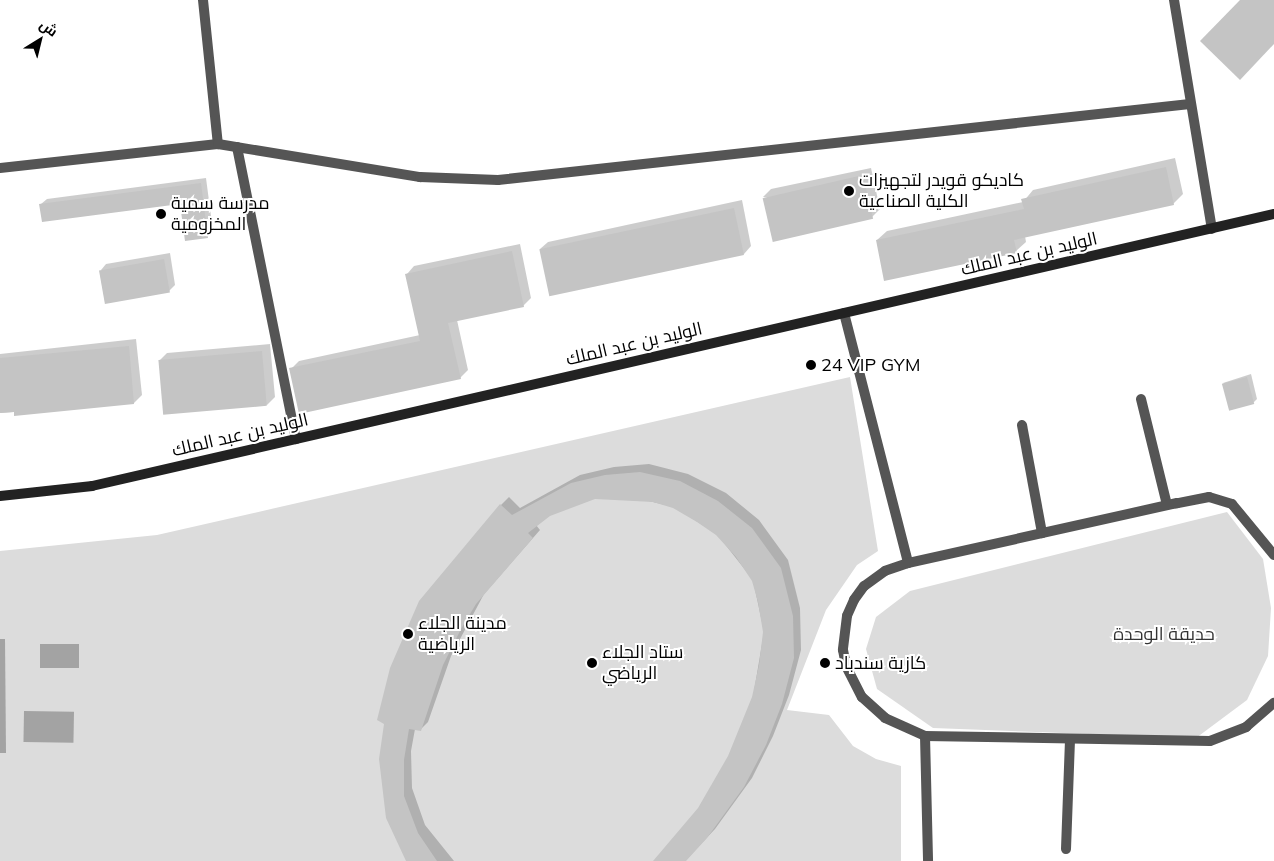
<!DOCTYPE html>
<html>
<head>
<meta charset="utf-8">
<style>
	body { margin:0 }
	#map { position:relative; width:1274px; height:861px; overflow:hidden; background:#fff; font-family:Mulish,Cairo,sans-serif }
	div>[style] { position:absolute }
	.green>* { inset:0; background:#dcdcdc }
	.water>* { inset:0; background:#a3a3a3; transform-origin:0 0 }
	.shadow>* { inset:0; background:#0003 }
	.building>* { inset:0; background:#c4c4c4; transform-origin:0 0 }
	.street>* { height:10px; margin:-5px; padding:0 5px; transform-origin:5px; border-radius:5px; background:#555 }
	.secondary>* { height:10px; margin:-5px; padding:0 5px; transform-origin:5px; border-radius:5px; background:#222 }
	.dots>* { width:14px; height:14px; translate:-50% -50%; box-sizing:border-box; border:2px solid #fff; border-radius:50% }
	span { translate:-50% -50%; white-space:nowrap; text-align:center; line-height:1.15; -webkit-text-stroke:4px #fff; paint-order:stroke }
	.poi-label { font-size:18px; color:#000 }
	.left { translate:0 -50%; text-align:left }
	.street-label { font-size:18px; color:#000 }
	.park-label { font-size:18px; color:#333 }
	.north { position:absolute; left:15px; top:15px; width:50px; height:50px; -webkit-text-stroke:4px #fff; paint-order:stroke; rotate:36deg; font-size:14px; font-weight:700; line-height:20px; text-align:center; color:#000 }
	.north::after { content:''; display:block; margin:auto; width:18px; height:22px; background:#000; clip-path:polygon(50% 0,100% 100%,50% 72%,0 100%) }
</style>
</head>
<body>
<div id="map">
	<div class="green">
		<div style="clip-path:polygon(850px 377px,878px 551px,857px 565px,826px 610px,787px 710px,829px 715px,853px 746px,876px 759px,901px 766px,901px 861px,0 861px,0 551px,157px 535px)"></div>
		<div style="clip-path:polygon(1227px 512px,1263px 559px,1271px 608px,1268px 656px,1247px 700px,1196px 738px,933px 728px,877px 689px,866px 649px,876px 617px,910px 591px)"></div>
	</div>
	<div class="water">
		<div style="clip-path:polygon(0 639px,5px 639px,6px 753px,0 753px)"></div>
		<div style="left:79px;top:644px;width:24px;height:39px;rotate:90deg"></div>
		<div style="left:24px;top:711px;width:50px;height:31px;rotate:1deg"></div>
	</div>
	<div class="shadow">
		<div style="clip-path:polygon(1175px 158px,1183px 194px,1173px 204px,1025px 236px,1026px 242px,1016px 251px,877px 240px,887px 231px,1023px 202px,1033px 190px)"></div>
		<div style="clip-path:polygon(871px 168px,880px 209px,872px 217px,763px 197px,771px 189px)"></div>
		<div style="clip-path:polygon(206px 178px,213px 231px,207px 237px,181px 203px,41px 204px,47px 199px)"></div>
		<div style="clip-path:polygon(742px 200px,751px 246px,744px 254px,540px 249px,548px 242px)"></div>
		<div style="clip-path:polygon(520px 244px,531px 298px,523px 306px,457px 320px,468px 370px,460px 378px,291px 369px,299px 361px,420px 335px,407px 274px,414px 266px)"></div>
		<div style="clip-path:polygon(170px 253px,175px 285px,169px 291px,101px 270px,106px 264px)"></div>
		<div style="clip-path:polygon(136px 339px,142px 395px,134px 403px,0 413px,0 354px)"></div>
		<div style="clip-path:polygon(270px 344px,275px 397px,267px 405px,159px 361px,167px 353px)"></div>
		<div style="clip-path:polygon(1251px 374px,1257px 399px,1253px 403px,1223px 383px)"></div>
		<div style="clip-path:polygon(649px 464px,688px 474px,726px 493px,759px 520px,788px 560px,800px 608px,801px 650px,789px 695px,773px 736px,752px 778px,715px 829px,685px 861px,654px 861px,699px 809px,729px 756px,753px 697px,764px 632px,753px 580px,717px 534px,674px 507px,636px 498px,594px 497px,550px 515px,536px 525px,540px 530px,484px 594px,451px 656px,428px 722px,420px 730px,415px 729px,411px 751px,412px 788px,425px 825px,454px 861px,407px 861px,387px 817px,380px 759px,501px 505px,509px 497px,520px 508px,580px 475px,614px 467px)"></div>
	</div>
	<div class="building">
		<div style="clip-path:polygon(1240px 0,1274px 0,1274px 44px,1240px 80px,1200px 41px)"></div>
		<div style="clip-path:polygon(1166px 167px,1174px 205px,1014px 240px,1017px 253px,884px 281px,876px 240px,1024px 209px,1021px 199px)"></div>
		<div style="left:863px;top:175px;width:45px;height:103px;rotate:77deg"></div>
		<div style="clip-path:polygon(201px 183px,208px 238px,185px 241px,180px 204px,42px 222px,39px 204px)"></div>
		<div style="left:734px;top:208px;width:48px;height:199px;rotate:78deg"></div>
		<div style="clip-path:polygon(512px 251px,524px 307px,448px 323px,461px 379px,299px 414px,289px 368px,420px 341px,405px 274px)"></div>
		<div style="left:164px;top:259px;width:34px;height:66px;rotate:80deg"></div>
		<div style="clip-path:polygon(129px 346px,134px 404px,14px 416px,14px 412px,0 413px,0 358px)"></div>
		<div style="left:262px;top:351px;width:55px;height:104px;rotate:85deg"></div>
		<div style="left:1247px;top:377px;width:28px;height:26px;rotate:75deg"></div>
		<div style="clip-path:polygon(640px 472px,680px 481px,718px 501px,752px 528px,781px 568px,793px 616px,794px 658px,782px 704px,766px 745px,744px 787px,707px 838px,686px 861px,653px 861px,698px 808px,728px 756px,752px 697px,759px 665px,763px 632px,758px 602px,752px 581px,736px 557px,716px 535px,697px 522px,673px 508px,653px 502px,595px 499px,550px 516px,528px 533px,533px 538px,476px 604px,461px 629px,443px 665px,421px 731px,409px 729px,404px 760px,404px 796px,418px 833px,437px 861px,406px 861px,386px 818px,379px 759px,384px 724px,377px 720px,390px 668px,419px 601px,500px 504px,512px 515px,571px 483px,605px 475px)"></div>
	</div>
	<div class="street">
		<div style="left:203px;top:0;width:145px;rotate:84.1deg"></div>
		<div style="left:1174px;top:0;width:232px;rotate:80.6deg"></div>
		<div style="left:237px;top:147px;width:298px;rotate:78.6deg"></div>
		<div style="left:0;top:168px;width:219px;rotate:-6.3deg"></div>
		<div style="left:218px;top:144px;width:205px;rotate:9.3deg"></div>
		<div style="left:420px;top:177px;width:78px;rotate:2.2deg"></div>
		<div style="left:498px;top:180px;width:696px;rotate:-6.27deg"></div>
		<div style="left:844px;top:313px;width:258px;rotate:75.6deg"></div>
		<div style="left:1141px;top:399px;width:109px;rotate:76.2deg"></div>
		<div style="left:1022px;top:425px;width:110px;rotate:79.5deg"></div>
		<div style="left:1274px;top:555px;width:66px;rotate:-129.5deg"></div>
		<div style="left:1232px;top:504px;width:24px;rotate:-163deg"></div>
		<div style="left:1209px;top:497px;width:33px;rotate:169deg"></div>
		<div style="left:1177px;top:503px;width:276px;rotate:167.4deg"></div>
		<div style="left:908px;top:563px;width:24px;rotate:161deg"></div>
		<div style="left:885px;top:571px;width:26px;rotate:144deg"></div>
		<div style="left:864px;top:586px;width:17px;rotate:126deg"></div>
		<div style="left:854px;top:600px;width:17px;rotate:114deg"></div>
		<div style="left:847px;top:616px;width:34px;rotate:97deg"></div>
		<div style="left:843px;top:650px;width:16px;rotate:79deg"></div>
		<div style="left:846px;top:666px;width:35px;rotate:63deg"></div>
		<div style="left:862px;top:697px;width:31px;rotate:42deg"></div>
		<div style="left:885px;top:718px;width:44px;rotate:24.2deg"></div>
		<div style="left:925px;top:736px;width:285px;rotate:1deg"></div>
		<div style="left:1210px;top:741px;width:39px;rotate:-21deg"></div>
		<div style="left:1246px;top:727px;width:37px;rotate:-41deg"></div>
		<div style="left:925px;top:736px;width:125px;rotate:88.6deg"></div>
		<div style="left:1066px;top:849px;width:110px;rotate:-87.9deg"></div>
	</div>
	<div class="secondary">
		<div style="left:0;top:496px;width:93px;rotate:-6.2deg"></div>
		<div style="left:92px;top:486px;width:1213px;rotate:-12.96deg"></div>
	</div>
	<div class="dots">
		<div style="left:849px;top:191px;background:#000"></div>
		<div style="left:161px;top:214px;background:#000"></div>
		<div style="left:811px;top:365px;background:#000"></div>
		<div style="left:408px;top:634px;background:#000"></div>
		<div style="left:592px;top:663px;background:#000"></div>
		<div style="left:825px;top:663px;background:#000"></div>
	</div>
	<div class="poi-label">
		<span class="left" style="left:859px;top:191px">كاديكو قويدر لتجهيزات<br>الكلية الصناعية</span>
		<span class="left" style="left:171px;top:214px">مدرسة سمية<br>المخزومية</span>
		<span class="left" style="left:821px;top:365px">24 VIP GYM</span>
		<span class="left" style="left:418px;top:634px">مدينة الجلاء<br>الرياضية</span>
		<span class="left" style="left:602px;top:663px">ستاد الجلاء<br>الرياضي</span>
		<span class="left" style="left:835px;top:663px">كازية سندباد</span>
	</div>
	<div class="street-label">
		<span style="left:1029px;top:254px;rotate:-13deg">الوليد بن عبد الملك</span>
		<span style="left:634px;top:344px;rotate:-13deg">الوليد بن عبد الملك</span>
		<span style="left:240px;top:435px;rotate:-13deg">الوليد بن عبد الملك</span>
	</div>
	<div class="park-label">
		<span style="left:1164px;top:634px">حديقة الوحدة</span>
	</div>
	<div class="north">ش</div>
</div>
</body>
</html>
